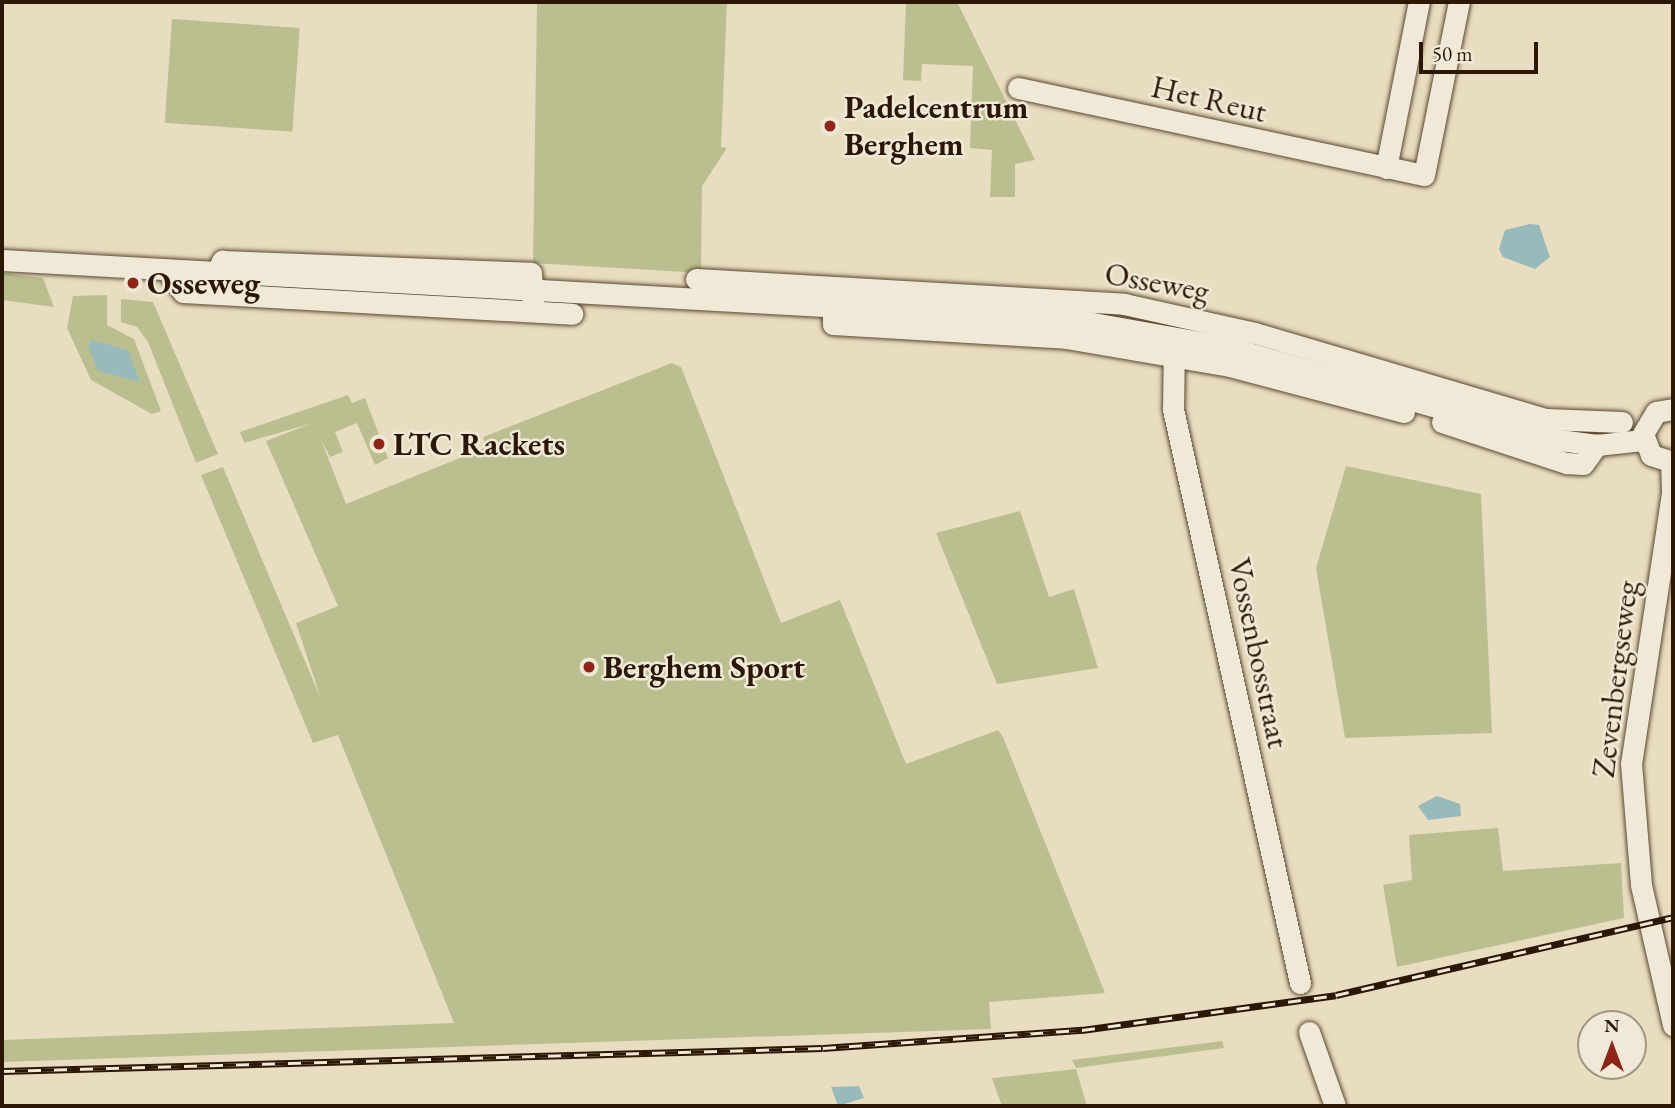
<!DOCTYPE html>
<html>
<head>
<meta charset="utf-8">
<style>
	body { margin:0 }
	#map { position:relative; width:1675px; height:1108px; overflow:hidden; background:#e9ddc1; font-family:"EB Garamond",serif }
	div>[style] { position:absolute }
	.green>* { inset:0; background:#bbbf8f; transform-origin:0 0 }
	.water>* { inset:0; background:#99baba }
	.roads { filter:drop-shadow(0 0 2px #5a4832) drop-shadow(0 0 2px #5a4832) }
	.minor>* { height:21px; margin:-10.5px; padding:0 10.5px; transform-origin:10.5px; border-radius:10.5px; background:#f1e9d7 }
	.rail>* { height:7px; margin-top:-3.5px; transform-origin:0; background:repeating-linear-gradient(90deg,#f1e9d7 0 13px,#2b1703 0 26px); box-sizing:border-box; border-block:2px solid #2b1703 }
	.dots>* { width:19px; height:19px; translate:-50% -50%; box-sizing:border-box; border:4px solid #f1e9d7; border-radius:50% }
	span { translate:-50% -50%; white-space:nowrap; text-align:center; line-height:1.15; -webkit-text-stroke:5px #f1e9d7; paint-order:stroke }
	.street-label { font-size:32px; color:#2b1703 }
	.poi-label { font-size:32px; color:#2b1703; font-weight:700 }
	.left { translate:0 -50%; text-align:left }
	.frame { position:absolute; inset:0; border:4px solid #2b1703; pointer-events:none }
	.north { position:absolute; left:1577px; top:1010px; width:70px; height:70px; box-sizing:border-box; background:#f1e9d7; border:2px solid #a29582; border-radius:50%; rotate:0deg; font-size:19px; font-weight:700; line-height:28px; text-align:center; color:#2b1703 }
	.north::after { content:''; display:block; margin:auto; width:24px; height:32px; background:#8f2418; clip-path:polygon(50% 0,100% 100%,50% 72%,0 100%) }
	.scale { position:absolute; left:1419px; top:42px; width:119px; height:32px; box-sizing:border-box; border:4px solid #2b1703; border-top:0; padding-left:9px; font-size:21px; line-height:24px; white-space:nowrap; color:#2b1703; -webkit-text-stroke:5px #f1e9d7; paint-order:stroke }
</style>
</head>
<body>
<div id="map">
	<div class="green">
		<div style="clip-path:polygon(537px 2px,727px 2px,721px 147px,727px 148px,702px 186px,701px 273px,533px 263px)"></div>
		<div style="clip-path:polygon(906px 2px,957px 2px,1035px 160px,1015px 164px,1015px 197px,990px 197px,992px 150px,970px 148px,973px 66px,922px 64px,921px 81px,903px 80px)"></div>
		<div style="left:172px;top:19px;width:128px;height:104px;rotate:4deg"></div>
		<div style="clip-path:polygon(2px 273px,43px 278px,54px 307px,2px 300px)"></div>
		<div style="clip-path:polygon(107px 295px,107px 325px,134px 339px,161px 411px,152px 414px,91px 380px,67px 328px,73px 296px)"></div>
		<div style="clip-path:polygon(121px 299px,153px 302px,218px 454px,196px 463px,148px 342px,137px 327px,121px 322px)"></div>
		<div style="clip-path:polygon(672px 363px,681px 367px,781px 623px,840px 600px,906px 764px,998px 730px,1003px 737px,1105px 993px,989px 1002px,991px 1029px,2px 1062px,2px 1040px,454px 1023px,338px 735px,313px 743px,201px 475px,223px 467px,321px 699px,296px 623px,338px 606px,266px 441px,313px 423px,244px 443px,240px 432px,348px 395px,352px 403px,365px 398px,388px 458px,375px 465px,357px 423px,335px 432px,343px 452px,330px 457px,321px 440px,346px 504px,487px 447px,483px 437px)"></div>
		<div style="clip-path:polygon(1346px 466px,1481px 494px,1492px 733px,1345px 738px,1316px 568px)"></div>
		<div style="clip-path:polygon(1020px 511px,1049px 597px,1074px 589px,1098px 668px,997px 684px,936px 533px)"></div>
		<div style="clip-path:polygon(1498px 828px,1503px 871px,1621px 863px,1624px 918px,1397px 967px,1383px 885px,1412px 880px,1409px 835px)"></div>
		<div style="clip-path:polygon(1222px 1041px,1224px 1048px,1076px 1068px,1072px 1060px)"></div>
		<div style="clip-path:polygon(1076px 1069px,1087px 1106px,1002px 1106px,992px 1078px)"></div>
	</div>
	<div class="water">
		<div style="clip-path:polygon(1530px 224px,1539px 225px,1550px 257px,1535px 269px,1503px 257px,1499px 249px,1505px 230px)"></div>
		<div style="clip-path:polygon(92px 340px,128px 350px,140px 382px,98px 371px,88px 346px)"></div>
		<div style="clip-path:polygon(1437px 796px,1460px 804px,1461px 816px,1428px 820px,1418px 806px)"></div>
		<div style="clip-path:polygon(859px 1086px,864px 1098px,838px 1106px,831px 1087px)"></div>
	</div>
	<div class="roads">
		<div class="minor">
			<div style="left:1018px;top:88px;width:415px;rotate:12.1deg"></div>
			<div style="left:1424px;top:175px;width:177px;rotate:-78.6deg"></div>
			<div style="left:1386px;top:168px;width:169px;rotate:-78.8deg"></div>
			<div style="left:2px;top:260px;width:1075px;rotate:3.2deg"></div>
			<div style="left:1075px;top:320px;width:155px;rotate:10deg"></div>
			<div style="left:1228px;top:347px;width:329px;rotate:16.1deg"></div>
			<div style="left:1544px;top:438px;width:53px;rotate:7.5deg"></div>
			<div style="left:1597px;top:445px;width:46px;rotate:-6.2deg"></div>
			<div style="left:170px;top:274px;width:22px;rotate:54deg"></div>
			<div style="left:183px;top:292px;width:390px;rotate:3.2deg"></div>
			<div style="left:215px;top:276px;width:17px;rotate:-65deg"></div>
			<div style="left:222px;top:261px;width:309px;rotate:2.2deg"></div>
			<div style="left:531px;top:273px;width:32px;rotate:86deg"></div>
			<div style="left:696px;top:279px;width:429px;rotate:3.3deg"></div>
			<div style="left:1124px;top:304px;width:134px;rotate:12.5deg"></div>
			<div style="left:1255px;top:333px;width:303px;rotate:16.5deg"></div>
			<div style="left:1546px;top:419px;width:76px;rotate:2.3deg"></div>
			<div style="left:833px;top:305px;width:19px;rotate:90deg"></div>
			<div style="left:833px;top:324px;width:233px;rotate:3.4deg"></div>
			<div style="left:1066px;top:338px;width:166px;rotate:9.7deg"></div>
			<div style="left:1230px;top:366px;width:180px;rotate:14.8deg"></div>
			<div style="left:1174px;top:341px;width:68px;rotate:90.8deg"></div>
			<div style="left:1173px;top:409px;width:588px;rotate:77.52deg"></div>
			<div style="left:1673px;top:409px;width:17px;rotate:170deg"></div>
			<div style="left:1656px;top:412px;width:26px;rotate:121deg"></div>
			<div style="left:1643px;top:434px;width:22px;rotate:69deg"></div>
			<div style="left:1651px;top:455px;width:23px;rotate:18deg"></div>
			<div style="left:1442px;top:422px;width:131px;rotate:18.3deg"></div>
			<div style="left:1566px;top:463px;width:17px;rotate:3deg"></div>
			<div style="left:1583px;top:464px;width:24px;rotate:-54deg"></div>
			<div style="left:1671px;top:462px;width:31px;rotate:88deg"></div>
			<div style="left:1672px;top:493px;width:273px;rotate:98.6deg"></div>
			<div style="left:1631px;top:763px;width:122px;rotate:85.3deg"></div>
			<div style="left:1641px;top:885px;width:144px;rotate:77.1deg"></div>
			<div style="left:1309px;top:1032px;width:78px;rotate:70.6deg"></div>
		</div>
	</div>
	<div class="rail">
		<div style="left:2px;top:1071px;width:821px;rotate:-1.6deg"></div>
		<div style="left:823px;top:1048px;width:260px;rotate:-4deg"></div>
		<div style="left:1082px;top:1030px;width:256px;rotate:-7.8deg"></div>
		<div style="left:1336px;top:995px;width:346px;rotate:-13deg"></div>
	</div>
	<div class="dots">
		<div style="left:830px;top:126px;background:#8f2418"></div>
		<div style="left:133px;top:283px;background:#8f2418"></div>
		<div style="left:379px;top:444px;background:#8f2418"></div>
		<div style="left:589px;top:667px;background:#8f2418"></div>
	</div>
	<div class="street-label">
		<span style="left:1209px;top:99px;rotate:13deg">Het Reut</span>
		<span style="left:1157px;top:282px;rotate:10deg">Osseweg</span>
		<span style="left:1259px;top:653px;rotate:78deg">Vossenbosstraat</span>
		<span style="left:1615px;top:679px;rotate:-83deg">Zevenbergseweg</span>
	</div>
	<div class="poi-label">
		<span class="left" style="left:844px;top:126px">Padelcentrum<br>Berghem</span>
		<span class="left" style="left:147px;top:283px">Osseweg</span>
		<span class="left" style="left:393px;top:444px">LTC Rackets</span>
		<span class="left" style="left:603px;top:667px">Berghem Sport</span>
	</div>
	<div class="frame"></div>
	<div class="north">N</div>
	<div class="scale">50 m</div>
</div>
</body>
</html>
